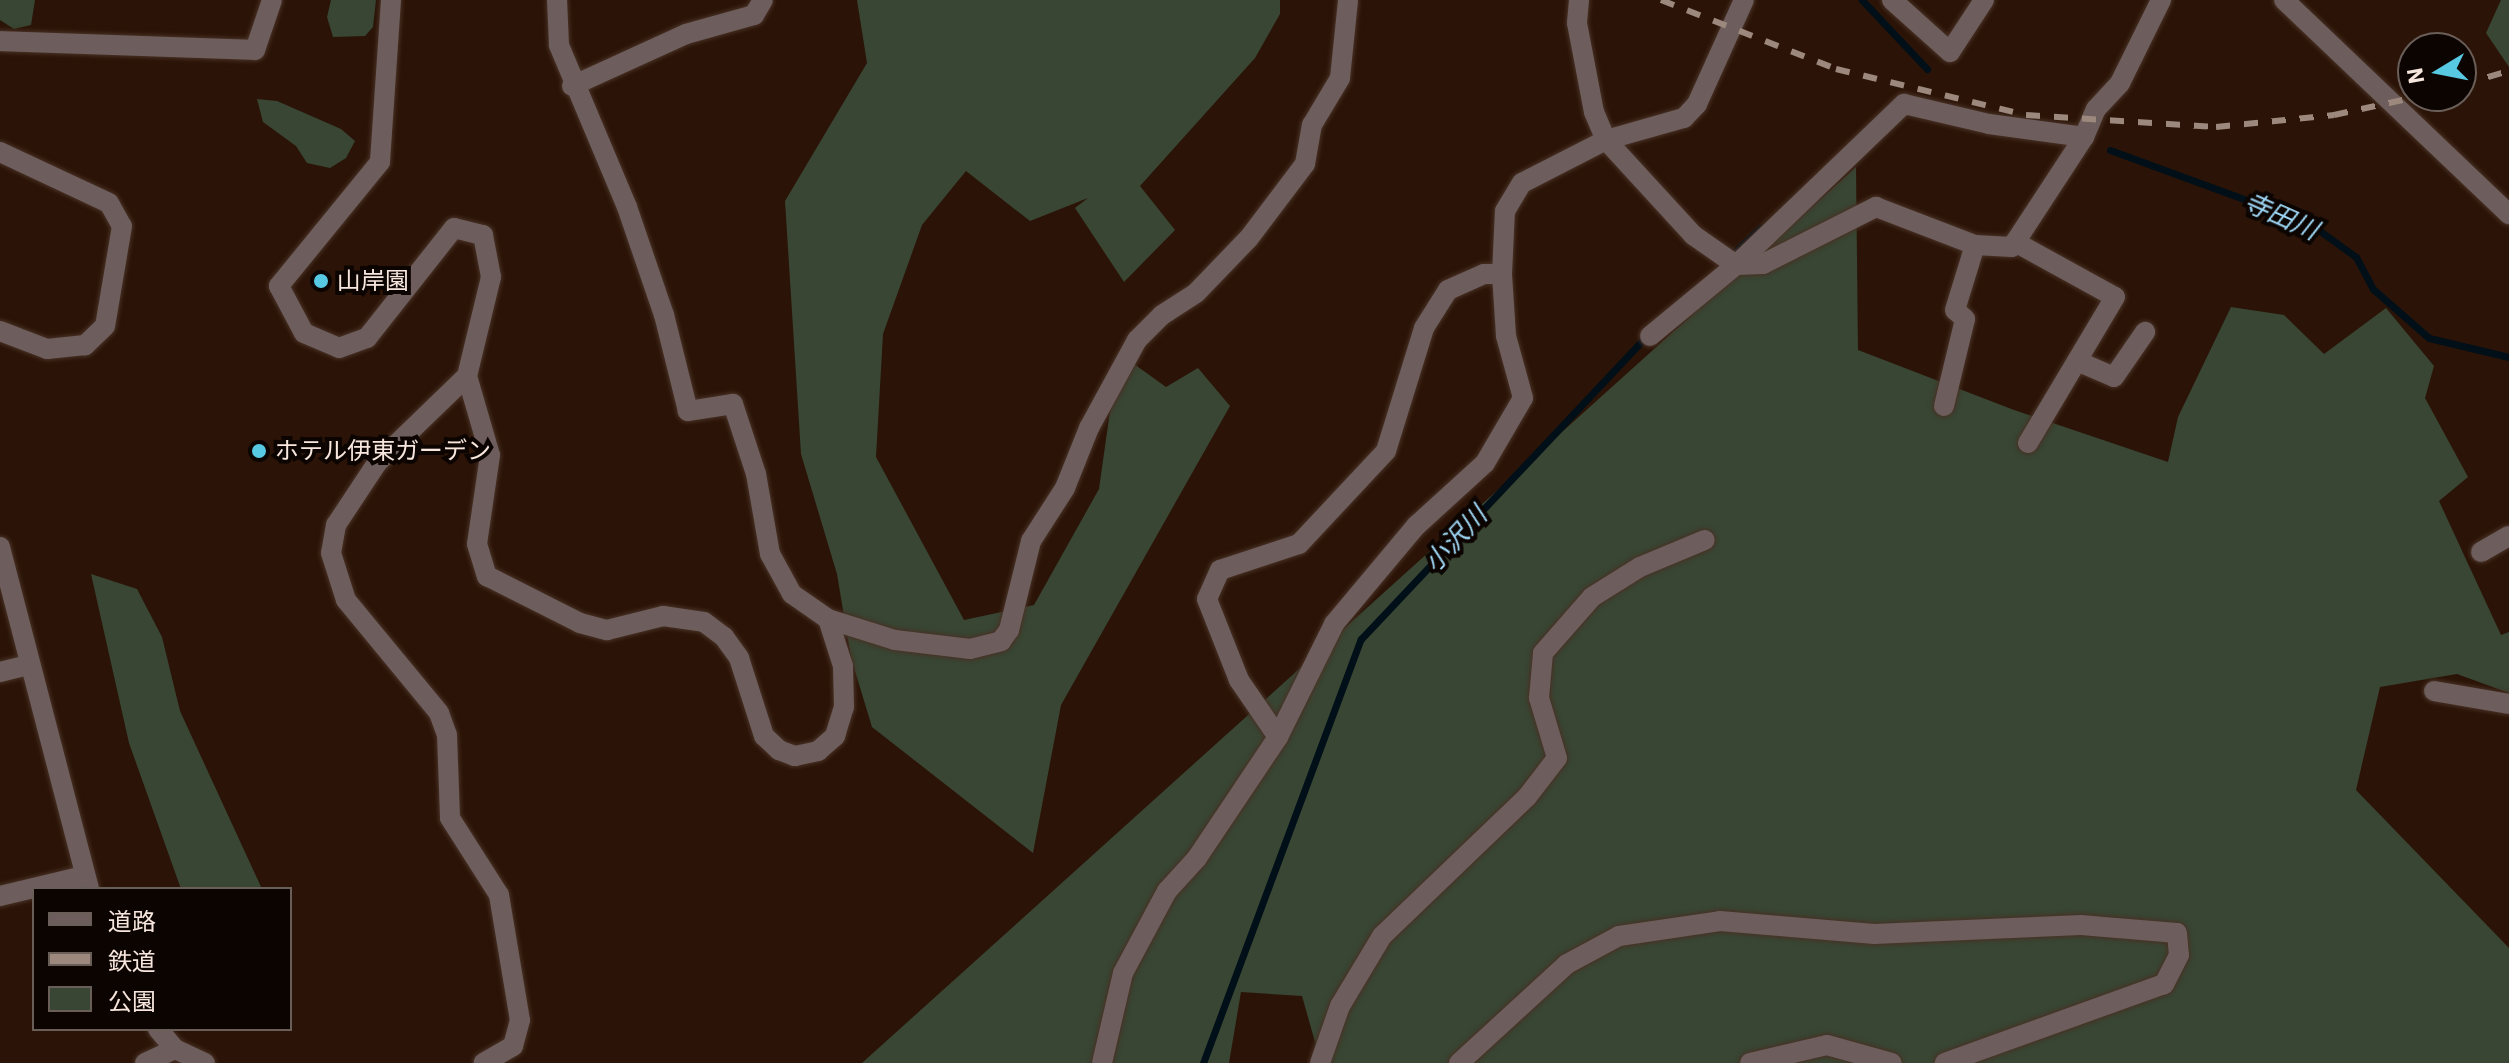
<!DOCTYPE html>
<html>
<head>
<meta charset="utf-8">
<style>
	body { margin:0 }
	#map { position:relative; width:2509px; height:1063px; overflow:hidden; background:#2b1407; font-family:"IBM Plex Sans","Noto Sans JP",sans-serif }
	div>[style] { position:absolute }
	.green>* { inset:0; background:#384633 }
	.stream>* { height:7px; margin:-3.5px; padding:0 3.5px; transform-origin:3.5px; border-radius:3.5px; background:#000f18 }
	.roads { filter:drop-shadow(0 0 2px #483125) drop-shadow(0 0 2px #483125) }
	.minor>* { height:20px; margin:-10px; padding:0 10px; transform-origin:10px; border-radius:10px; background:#6d5e5d }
	.rail>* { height:6px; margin-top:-3px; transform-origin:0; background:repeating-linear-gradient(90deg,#9c887d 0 14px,transparent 0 28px) }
	.dots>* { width:22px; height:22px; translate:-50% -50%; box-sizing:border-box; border:4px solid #0c0401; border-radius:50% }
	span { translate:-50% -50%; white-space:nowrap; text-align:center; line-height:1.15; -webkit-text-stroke:8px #0c0401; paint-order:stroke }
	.poi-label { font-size:24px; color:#f7e6dd }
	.left { translate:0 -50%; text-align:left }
	.water-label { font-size:26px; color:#9dd6f4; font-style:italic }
	.legend { position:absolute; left:32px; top:887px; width:260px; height:144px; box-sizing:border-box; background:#0c0401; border:2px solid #6a5e59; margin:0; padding:10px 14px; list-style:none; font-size:24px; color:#f7e6dd }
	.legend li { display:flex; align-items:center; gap:16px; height:40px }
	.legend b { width:40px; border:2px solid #6a5e59 }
	.north { position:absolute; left:2397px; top:32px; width:80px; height:80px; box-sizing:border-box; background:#0c0401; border:2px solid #6a5e59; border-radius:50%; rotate:260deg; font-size:22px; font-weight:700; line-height:32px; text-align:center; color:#f7e6dd }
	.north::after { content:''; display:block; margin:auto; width:28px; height:36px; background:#57c9e3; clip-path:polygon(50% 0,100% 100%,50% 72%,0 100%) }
</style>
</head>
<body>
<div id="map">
	<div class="green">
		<div style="clip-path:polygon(0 0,35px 0,31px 25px,14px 29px,0 20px)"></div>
		<div style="clip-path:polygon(331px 0,376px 0,373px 27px,365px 36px,333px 37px,327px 17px)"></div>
		<div style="clip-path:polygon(857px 0,1280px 0,1280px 14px,1255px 58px,1140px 186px,1175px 230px,1124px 282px,1075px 208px,1088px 198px,1030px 221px,966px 171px,922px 225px,883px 334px,876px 457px,964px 620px,1034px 605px,1099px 489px,1110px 411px,1134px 364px,1166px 387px,1198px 368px,1230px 406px,1061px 705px,1033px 853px,872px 727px,851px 658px,837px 574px,801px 454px,785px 201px,867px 63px)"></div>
		<div style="clip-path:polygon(2501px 0,2509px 0,2509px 67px,2486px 33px)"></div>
		<div style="clip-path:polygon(257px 99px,277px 101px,341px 129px,355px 141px,346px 158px,330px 168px,307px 163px,296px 146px,263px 122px)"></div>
		<div style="clip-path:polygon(1856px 167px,1858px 350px,2014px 410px,2168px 462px,2178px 417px,2231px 307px,2284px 315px,2324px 354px,2386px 308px,2434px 366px,2425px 398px,2468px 477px,2439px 501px,2501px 635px,2509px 632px,2509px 693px,2457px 674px,2380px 687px,2356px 790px,2509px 948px,2509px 1063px,1321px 1063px,1302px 996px,1241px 992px,1229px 1063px,862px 1063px)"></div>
		<div style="clip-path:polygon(91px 574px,137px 589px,162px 637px,180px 711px,262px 889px,181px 889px,129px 743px)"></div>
	</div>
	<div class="stream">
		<div style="left:1862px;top:0;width:95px;rotate:46.7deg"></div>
		<div style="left:2110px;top:150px;width:212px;rotate:20.1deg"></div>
		<div style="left:2309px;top:223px;width:58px;rotate:35.9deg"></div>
		<div style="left:2356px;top:257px;width:36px;rotate:62deg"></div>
		<div style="left:2373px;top:289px;width:74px;rotate:41.2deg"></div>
		<div style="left:2429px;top:338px;width:82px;rotate:13.4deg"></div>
		<div style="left:1728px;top:258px;width:44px;rotate:-43.2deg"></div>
		<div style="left:1203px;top:1063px;width:452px;rotate:-69.6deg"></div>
		<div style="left:1361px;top:639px;width:417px;rotate:-46.7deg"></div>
	</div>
	<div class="roads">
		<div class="minor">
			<div style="left:391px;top:0;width:162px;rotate:93.9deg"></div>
			<div style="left:380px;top:162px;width:160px;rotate:129.2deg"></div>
			<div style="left:279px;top:286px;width:53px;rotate:62deg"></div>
			<div style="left:304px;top:333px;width:38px;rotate:23deg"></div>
			<div style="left:339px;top:348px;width:30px;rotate:-20deg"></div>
			<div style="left:367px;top:338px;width:140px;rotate:-51.7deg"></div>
			<div style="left:454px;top:228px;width:30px;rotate:14deg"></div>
			<div style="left:483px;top:235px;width:43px;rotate:79.2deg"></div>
			<div style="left:491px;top:277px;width:102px;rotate:103.6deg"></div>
			<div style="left:467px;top:376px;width:125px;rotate:136deg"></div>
			<div style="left:377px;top:463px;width:74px;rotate:123.5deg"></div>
			<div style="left:336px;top:525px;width:28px;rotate:100deg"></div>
			<div style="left:331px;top:553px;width:49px;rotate:72.3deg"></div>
			<div style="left:346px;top:600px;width:146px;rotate:50.5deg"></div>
			<div style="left:439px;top:713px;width:23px;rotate:70deg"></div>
			<div style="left:447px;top:735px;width:83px;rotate:87.9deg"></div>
			<div style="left:450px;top:818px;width:91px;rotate:57.5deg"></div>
			<div style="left:499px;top:895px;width:127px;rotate:80.5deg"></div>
			<div style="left:520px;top:1020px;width:27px;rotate:105deg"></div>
			<div style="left:513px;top:1046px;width:34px;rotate:150deg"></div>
			<div style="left:1579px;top:0;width:23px;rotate:95deg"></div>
			<div style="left:1577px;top:23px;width:91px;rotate:79.2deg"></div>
			<div style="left:1594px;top:112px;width:30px;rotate:67deg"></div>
			<div style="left:1606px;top:140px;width:129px;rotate:47.5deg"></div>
			<div style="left:1693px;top:235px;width:52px;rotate:34.9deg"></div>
			<div style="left:1736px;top:265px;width:27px;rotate:-2deg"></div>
			<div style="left:1763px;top:264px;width:127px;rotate:-26.8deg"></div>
			<div style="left:1876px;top:207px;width:106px;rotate:21deg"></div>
			<div style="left:1975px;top:245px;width:37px;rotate:3deg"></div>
			<div style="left:2012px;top:247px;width:131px;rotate:-56.8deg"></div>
			<div style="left:2084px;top:137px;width:30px;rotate:-67deg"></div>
			<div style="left:2096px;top:109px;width:35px;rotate:-47deg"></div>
			<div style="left:2120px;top:83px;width:93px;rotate:-63.7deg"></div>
			<div style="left:1892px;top:0;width:78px;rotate:41.9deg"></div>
			<div style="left:1950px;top:52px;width:62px;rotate:-56.8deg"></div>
			<div style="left:2284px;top:0;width:311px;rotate:43.6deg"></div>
			<div style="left:0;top:41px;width:255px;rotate:2deg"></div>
			<div style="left:255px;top:50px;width:53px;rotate:-71.2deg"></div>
			<div style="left:572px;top:86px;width:125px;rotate:-24.5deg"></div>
			<div style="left:686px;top:34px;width:71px;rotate:-15.6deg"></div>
			<div style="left:754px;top:15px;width:17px;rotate:-59deg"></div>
			<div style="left:0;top:152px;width:120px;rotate:25.1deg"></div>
			<div style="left:109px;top:203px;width:26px;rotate:61deg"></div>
			<div style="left:122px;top:226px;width:101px;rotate:99.6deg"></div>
			<div style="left:105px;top:326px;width:28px;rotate:136deg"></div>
			<div style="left:85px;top:345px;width:38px;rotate:174deg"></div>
			<div style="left:47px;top:349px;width:50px;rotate:-159deg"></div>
			<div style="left:2015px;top:242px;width:114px;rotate:28.8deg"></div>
			<div style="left:2115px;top:297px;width:170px;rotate:120.8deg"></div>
			<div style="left:1650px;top:336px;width:112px;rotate:-39.5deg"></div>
			<div style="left:1736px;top:265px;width:233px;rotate:-43.8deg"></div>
			<div style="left:1904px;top:104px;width:87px;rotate:13.2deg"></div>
			<div style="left:1989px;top:124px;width:96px;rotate:7.8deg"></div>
			<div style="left:2077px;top:361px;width:40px;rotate:23.4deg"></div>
			<div style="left:2114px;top:377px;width:55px;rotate:-55.4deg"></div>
			<div style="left:467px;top:376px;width:82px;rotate:73.8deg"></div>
			<div style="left:490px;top:455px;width:90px;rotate:98.3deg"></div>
			<div style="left:477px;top:544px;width:34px;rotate:73deg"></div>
			<div style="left:487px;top:576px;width:104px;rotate:26.8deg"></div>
			<div style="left:580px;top:623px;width:28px;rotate:15deg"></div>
			<div style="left:607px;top:630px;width:58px;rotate:-14deg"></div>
			<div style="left:663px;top:616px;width:41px;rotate:8.3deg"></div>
			<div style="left:704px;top:622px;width:25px;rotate:37deg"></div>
			<div style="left:724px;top:637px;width:26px;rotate:54deg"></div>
			<div style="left:739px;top:658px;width:82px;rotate:72.2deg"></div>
			<div style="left:764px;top:736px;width:21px;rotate:43deg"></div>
			<div style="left:779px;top:750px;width:17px;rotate:21deg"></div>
			<div style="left:795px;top:756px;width:24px;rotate:-12deg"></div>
			<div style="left:818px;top:751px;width:23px;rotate:-41deg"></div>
			<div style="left:835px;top:736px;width:30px;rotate:-73deg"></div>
			<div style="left:844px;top:707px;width:41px;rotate:-91.4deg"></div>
			<div style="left:843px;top:666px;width:49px;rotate:-107.7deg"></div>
			<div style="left:828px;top:619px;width:44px;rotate:-145.2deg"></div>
			<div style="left:792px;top:594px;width:46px;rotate:-118.8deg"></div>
			<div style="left:770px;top:554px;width:81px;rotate:-99.9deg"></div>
			<div style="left:756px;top:474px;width:74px;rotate:-108.2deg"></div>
			<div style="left:733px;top:404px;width:46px;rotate:171.2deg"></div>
			<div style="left:688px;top:411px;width:99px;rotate:-104deg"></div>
			<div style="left:664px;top:315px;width:114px;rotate:-108.9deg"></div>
			<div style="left:627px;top:207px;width:176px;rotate:-112.8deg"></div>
			<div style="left:559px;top:45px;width:45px;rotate:-92.5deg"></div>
			<div style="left:1944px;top:406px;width:89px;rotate:-76.4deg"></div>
			<div style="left:1965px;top:319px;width:13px;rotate:-138deg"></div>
			<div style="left:1955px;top:310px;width:68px;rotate:-72.9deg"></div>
			<div style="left:0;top:547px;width:353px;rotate:75.4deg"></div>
			<div style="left:2481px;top:552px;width:32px;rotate:-30deg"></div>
			<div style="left:828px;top:619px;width:70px;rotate:17.4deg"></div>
			<div style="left:895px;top:640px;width:76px;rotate:6.8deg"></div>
			<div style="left:970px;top:649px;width:32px;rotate:-14deg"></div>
			<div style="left:1001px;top:641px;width:14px;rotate:-54deg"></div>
			<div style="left:1009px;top:630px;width:92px;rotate:-76.1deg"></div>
			<div style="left:1031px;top:541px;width:63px;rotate:-57.3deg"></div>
			<div style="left:1065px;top:488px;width:65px;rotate:-68.2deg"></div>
			<div style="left:1089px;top:428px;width:100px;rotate:-61.4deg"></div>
			<div style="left:1137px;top:340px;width:35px;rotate:-45deg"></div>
			<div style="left:1162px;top:315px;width:40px;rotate:-32.9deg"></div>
			<div style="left:1196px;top:293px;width:76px;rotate:-46.1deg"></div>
			<div style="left:1249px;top:238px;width:93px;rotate:-52.9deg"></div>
			<div style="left:1305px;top:164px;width:40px;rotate:-80deg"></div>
			<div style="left:1312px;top:125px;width:55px;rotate:-59.2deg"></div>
			<div style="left:1340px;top:78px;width:78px;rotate:-84.1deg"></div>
			<div style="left:0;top:672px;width:30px;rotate:-14deg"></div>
			<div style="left:2434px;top:691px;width:76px;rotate:9.8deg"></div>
			<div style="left:1278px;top:737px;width:69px;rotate:-124.4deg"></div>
			<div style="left:1239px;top:680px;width:87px;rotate:-111.6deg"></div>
			<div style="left:1207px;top:599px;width:32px;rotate:-66deg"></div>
			<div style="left:1220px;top:570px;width:83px;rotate:-18.2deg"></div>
			<div style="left:1299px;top:544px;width:127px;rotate:-46.9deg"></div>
			<div style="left:1386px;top:451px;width:129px;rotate:-72.8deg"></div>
			<div style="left:1424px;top:328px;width:45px;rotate:-57.7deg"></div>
			<div style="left:1448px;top:290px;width:39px;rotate:-24deg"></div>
			<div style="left:1484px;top:274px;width:18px"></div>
			<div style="left:1502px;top:274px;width:63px;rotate:-87.3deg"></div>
			<div style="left:1505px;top:211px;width:33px;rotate:-59deg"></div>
			<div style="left:1522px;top:183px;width:94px;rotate:-27.1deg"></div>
			<div style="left:1606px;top:140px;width:81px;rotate:-15.8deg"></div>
			<div style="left:1684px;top:118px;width:19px;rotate:-47deg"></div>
			<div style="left:1697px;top:104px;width:114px;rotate:-65.7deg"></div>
			<div style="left:0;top:896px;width:86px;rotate:-13.4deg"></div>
			<div style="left:158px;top:1029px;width:26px;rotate:50deg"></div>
			<div style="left:175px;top:1049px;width:33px;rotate:25deg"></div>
			<div style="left:145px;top:1063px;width:33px;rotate:-25deg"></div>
			<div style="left:1102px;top:1063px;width:92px;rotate:-76.9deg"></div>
			<div style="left:1123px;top:973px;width:93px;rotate:-61.8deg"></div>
			<div style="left:1167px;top:891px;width:45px;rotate:-47.7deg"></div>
			<div style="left:1197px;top:858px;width:146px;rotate:-56.2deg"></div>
			<div style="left:1278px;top:737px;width:126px;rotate:-63.6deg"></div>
			<div style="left:1334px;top:624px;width:128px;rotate:-50.1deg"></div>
			<div style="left:1416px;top:526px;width:93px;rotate:-42.4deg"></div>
			<div style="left:1485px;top:463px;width:75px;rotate:-59.7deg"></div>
			<div style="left:1523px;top:398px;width:64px;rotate:-105.3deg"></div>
			<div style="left:1506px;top:336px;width:62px;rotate:-93.7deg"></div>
			<div style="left:1320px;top:1063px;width:60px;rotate:-70.7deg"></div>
			<div style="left:1340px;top:1006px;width:82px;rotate:-59deg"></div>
			<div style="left:1382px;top:936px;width:201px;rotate:-43.8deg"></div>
			<div style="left:1527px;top:797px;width:49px;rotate:-52.4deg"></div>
			<div style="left:1557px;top:758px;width:63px;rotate:-106.7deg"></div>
			<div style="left:1539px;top:698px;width:45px;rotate:-84.9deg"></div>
			<div style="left:1543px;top:653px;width:74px;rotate:-48.8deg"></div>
			<div style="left:1592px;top:597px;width:57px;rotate:-32deg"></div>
			<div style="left:1640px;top:567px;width:70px;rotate:-22.6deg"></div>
			<div style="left:1459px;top:1063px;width:147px;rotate:-42.5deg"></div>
			<div style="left:1567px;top:964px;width:59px;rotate:-28.3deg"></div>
			<div style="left:1619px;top:936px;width:102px;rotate:-8.4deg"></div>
			<div style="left:1720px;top:921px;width:155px;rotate:4.8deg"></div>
			<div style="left:1874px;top:934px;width:207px;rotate:-2.5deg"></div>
			<div style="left:2081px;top:925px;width:96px;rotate:4.8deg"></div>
			<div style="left:2177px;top:933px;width:22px;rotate:85deg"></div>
			<div style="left:2179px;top:955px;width:33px;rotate:117deg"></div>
			<div style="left:2164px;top:984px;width:233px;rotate:160.2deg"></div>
			<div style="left:1750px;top:1063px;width:79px;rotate:-13.2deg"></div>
			<div style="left:1827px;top:1045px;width:67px;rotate:15.5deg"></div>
		</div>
	</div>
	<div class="rail">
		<div style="left:1661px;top:0;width:188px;rotate:21.5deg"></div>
		<div style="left:1836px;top:69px;width:195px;rotate:13.6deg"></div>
		<div style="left:2026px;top:115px;width:190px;rotate:3.6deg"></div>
		<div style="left:2216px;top:127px;width:119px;rotate:-5.8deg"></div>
		<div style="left:2334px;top:115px;width:89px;rotate:-12.3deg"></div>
		<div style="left:2461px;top:85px;width:50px;rotate:-16.3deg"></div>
	</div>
	<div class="dots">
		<div style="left:321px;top:281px;background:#57c9e3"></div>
		<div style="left:259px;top:451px;background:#57c9e3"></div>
	</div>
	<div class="poi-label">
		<span class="left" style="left:337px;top:281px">山岸園</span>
		<span class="left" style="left:275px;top:451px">ホテル伊東ガーデン</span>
	</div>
	<div class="water-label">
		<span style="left:2281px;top:216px;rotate:24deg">寺田川</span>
		<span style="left:1455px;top:539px;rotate:-47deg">小沢川</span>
	</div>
	<ul class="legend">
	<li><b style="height:10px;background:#6d5e5d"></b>道路</li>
	<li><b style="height:10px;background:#9c887d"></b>鉄道</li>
	<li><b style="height:22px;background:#384633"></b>公園</li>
	</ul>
	<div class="north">N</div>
</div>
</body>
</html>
